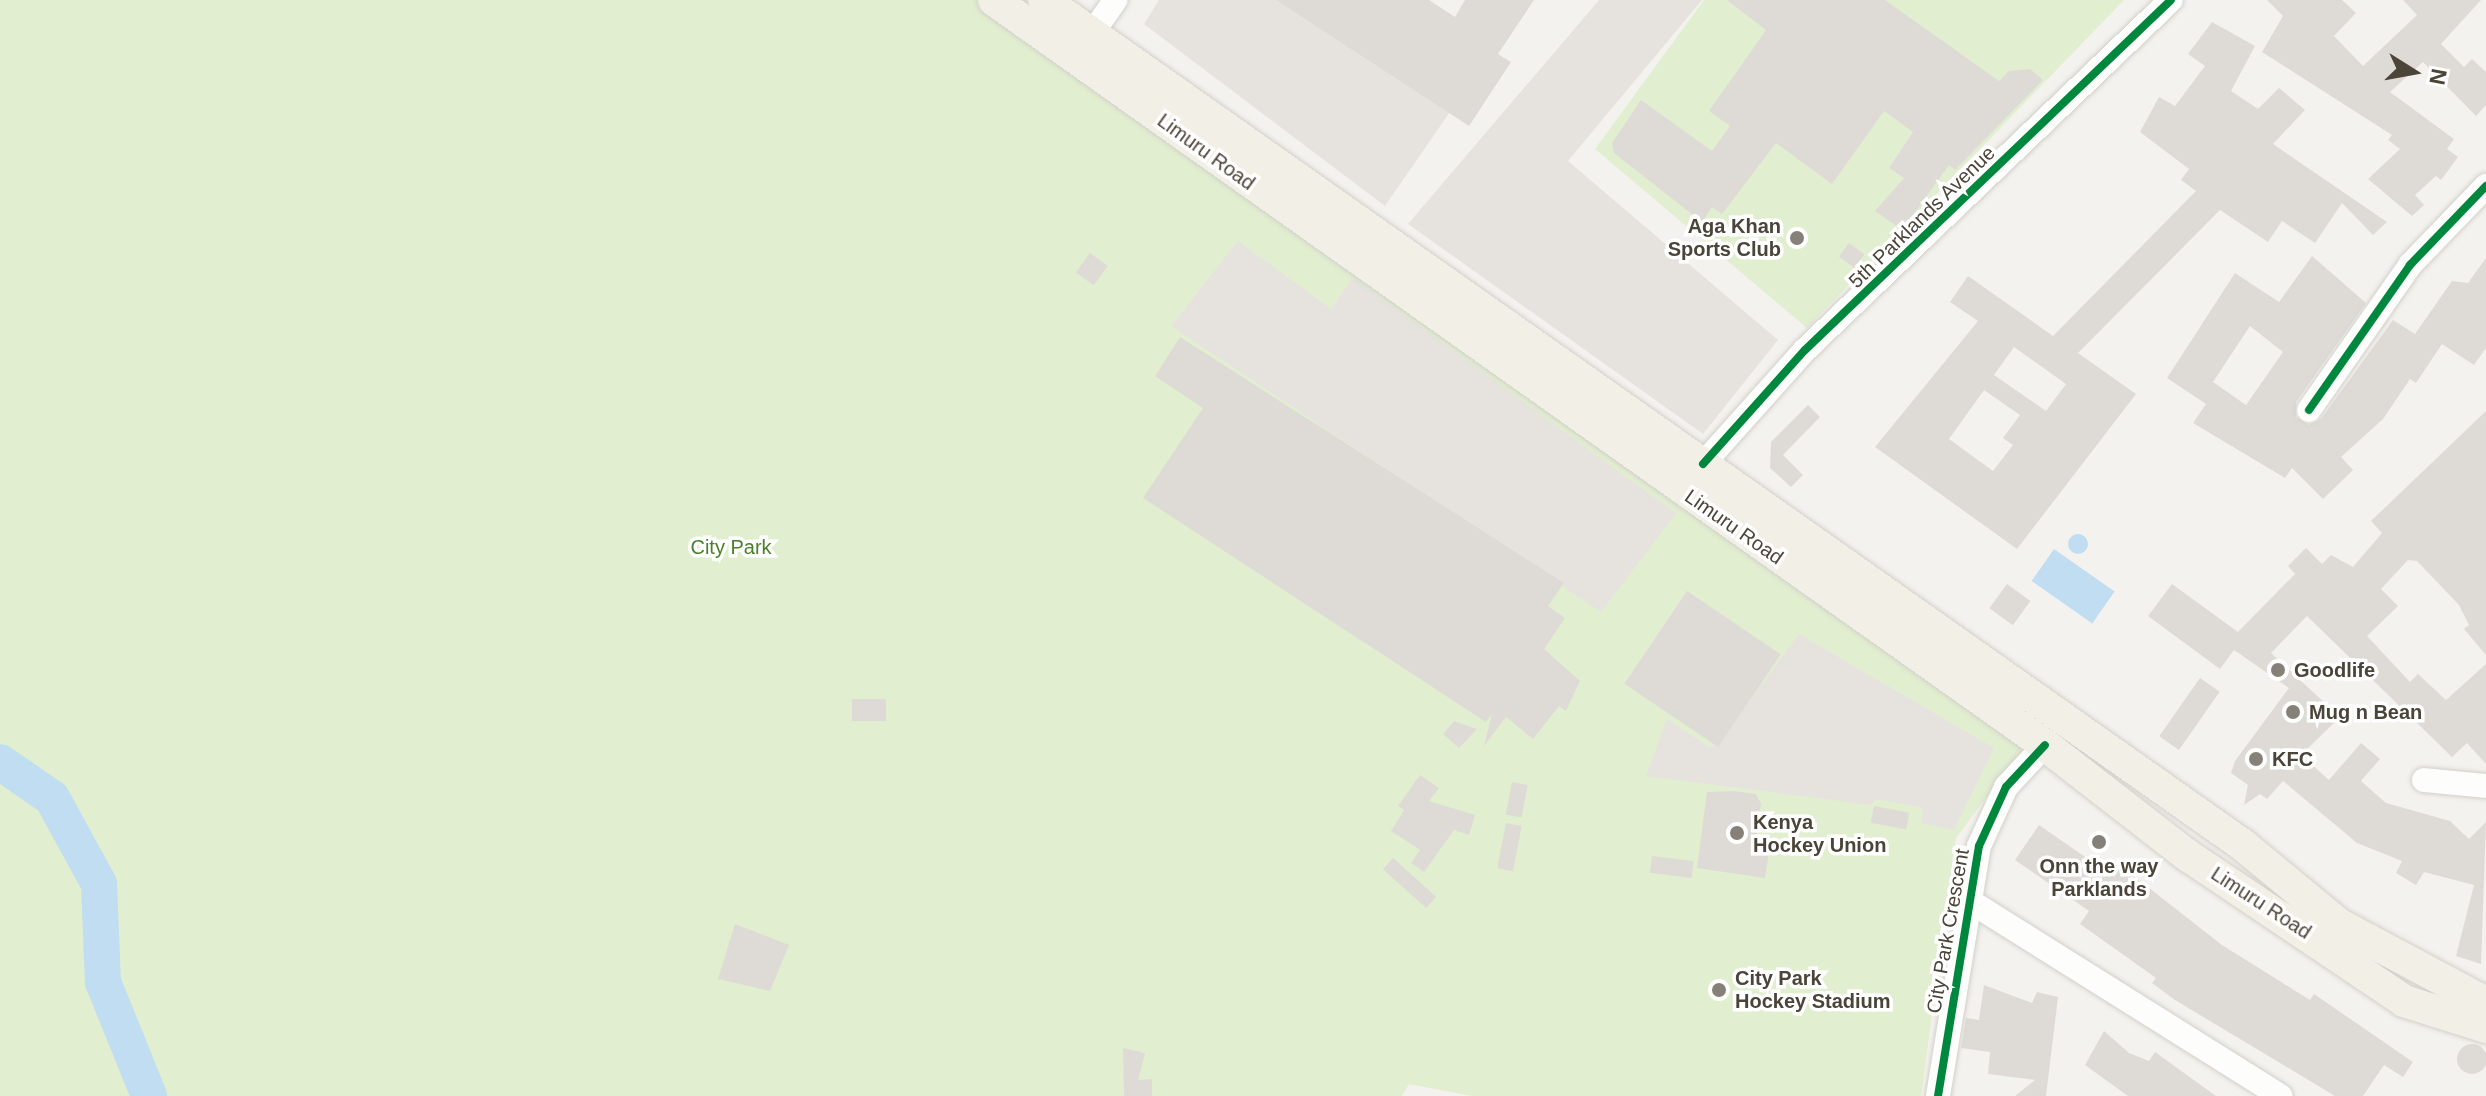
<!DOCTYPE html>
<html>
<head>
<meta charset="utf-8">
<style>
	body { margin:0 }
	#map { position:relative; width:2486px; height:1096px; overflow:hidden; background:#f4f2ee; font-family:Helvetica,sans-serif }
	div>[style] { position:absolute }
	.green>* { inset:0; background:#e1eecf }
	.parking>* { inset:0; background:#e6e3df }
	.water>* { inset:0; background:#c0ddf1; transform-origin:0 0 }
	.round { border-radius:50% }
	.river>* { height:36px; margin:-18px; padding:0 18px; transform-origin:18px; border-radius:18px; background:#c0ddf1 }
	.building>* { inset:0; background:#dedbd6; transform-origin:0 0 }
	.roads { filter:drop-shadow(0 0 2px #d2d0cb) drop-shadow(0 0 2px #d2d0cb) }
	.minor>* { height:24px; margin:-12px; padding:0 12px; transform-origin:12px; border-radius:12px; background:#fdfdfc }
	.major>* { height:32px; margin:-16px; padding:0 16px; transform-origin:16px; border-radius:16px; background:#f2efe6 }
	.cycleway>* { height:8px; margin:-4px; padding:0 4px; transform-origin:4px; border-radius:4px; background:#00873e }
	.dots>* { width:22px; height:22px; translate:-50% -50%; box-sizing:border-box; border:4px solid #fff; border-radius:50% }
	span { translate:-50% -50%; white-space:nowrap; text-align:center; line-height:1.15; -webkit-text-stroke:7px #fff; paint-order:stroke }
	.street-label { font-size:20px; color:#4b4439 }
	.poi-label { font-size:20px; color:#4b4439; font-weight:700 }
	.right { translate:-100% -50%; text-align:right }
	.left { translate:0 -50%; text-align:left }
	.park-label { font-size:20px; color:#4a7f2a }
	.north { position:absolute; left:2374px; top:32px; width:80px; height:80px; -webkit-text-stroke:6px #fff; paint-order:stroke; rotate:101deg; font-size:22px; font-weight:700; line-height:32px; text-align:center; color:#4b4439 }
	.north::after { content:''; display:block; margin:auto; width:28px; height:36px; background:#4b4439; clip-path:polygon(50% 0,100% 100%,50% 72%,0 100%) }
</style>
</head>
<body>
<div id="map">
	<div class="green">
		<div style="clip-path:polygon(0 0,1034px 0,2049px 714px,1956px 838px,1921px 1096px,1472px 1096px,1409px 1084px,1402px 1096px,0 1096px)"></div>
		<div style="clip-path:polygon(1704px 0,2124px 0,1807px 328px,1595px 149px)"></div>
	</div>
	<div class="parking">
		<div style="clip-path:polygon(1159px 0,1276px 0,1452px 109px,1385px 206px,1144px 24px)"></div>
		<div style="clip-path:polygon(1599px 0,1702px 0,1568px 161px,1778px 340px,1703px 434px,1408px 224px)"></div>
		<div style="clip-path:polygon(1238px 241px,1331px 309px,1353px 278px,1676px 513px,1601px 612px,1171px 326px)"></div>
		<div style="clip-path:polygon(1799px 634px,1994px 748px,1954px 830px,1921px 823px,1924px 808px,1876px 799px,1871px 805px,1646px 776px,1667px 719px,1709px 747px,1718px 743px)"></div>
	</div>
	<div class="water">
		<div class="round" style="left:2068px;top:534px;width:20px;height:20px"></div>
		<div style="left:2054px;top:549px;width:74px;height:39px;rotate:35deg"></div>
	</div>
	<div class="river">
		<div style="left:0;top:762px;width:63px;rotate:34.7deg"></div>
		<div style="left:52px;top:798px;width:98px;rotate:61.3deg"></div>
		<div style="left:99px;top:884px;width:98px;rotate:87.7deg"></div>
		<div style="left:103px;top:982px;width:123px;rotate:68deg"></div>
	</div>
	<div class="building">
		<div style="clip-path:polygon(1276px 0,1429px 0,1455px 17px,1465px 0,1534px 0,1498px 54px,1511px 62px,1469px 126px)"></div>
		<div style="clip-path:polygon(1727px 0,1885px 0,1999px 81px,2009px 71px,2030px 69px,2043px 80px,1955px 170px,1949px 165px,1902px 230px,1875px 211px,1904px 178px,1889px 168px,1913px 132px,1884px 111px,1832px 184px,1776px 143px,1722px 214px,1712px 207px,1702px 222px,1614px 153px,1612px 143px,1641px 100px,1712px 151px,1730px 126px,1709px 111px,1766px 30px)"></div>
		<div style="clip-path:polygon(2267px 0,2342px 0,2356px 13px,2334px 36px,2363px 66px,2417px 15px,2403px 0,2481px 0,2441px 44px,2464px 67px,2472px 59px,2486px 72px,2486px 105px,2476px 116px,2423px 62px,2390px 92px,2454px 139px,2447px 149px,2458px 157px,2441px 180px,2436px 176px,2415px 195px,2424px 205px,2412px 216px,2368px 179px,2400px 149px,2388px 140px,2392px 135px,2262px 52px,2283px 16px)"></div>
		<div style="clip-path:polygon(evenodd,2212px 22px,2255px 46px,2231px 91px,2258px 109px,2279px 88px,2305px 110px,2273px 144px,2387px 222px,2373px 235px,2342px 203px,2315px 243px,2282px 221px,2268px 242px,2220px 210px,2078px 353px,2136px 394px,2017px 549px,1875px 447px,1978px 321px,1950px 302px,1968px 276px,2053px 336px,2196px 191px,2181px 180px,2189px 169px,2140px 132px,2159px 97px,2175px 106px,2205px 66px,2188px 54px,2212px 22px,2014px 347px,2066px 384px,2046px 411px,1994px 375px,2014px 347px,2212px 22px,1984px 390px,2020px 415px,2003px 438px,2013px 445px,1993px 471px,1949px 439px,1984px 390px)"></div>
		<div style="left:1849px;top:243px;width:19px;height:17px;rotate:36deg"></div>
		<div style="left:1090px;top:253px;width:22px;height:24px;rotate:36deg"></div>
		<div style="clip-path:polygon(evenodd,2312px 256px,2366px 303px,2296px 402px,2296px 417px,2309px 425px,2321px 419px,2393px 320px,2415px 334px,2452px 281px,2468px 283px,2486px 258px,2486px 348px,2474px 365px,2442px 344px,2416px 383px,2410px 379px,2383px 419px,2341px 457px,2353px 470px,2323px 499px,2292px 468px,2285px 478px,2193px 423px,2206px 404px,2167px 378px,2235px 273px,2279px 302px,2312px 256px,2250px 326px,2283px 352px,2246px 405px,2213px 382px,2250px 326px)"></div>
		<div style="clip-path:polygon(1180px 337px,1564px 583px,1548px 606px,1565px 618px,1544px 649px,1580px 681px,1566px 711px,1559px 706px,1533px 739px,1506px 717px,1484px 746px,1492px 714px,1486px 722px,1143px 498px,1203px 408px,1155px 376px)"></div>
		<div style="clip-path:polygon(1808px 405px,1820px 417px,1783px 455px,1803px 475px,1791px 487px,1770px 468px,1771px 442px)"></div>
		<div style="clip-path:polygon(2486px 411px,2486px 655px,2464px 629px,2469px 625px,2459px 605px,2417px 561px,2408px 560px,2381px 589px,2398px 606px,2367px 636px,2410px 682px,2418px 674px,2446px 700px,2486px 664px,2486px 764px,2467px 743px,2452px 757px,2307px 616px,2271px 653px,2340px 717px,2301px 755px,2329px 780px,2361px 743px,2380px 759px,2361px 781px,2386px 803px,2450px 821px,2469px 839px,2486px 822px,2481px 964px,2456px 956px,2474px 885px,2424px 872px,2416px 885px,2396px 873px,2402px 861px,2357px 843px,2283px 781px,2267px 799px,2260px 794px,2244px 805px,2248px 785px,2231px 773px,2235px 761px,2289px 688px,2234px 650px,2220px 669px,2148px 616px,2172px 584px,2238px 632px,2295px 574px,2288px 566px,2306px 548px,2322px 564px,2331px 555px,2353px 567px,2382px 533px,2371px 521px)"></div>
		<div style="left:2007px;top:584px;width:29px;height:30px;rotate:36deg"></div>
		<div style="left:1687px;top:591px;width:113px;height:112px;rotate:34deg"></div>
		<div style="left:2200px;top:678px;width:24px;height:71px;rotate:35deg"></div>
		<div style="left:886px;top:699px;width:22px;height:34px;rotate:90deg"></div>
		<div style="clip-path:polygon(1454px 721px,1477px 729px,1459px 748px,1443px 734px)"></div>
		<div style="clip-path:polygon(1420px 775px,1439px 788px,1429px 801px,1475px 815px,1469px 835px,1454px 830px,1424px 872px,1411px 863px,1420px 850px,1391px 831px,1404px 810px,1398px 806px)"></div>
		<div style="left:1512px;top:782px;width:16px;height:33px;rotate:11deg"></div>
		<div style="clip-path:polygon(1734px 791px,1756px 794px,1761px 804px,1754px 850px,1769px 853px,1765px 878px,1697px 868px,1707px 792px)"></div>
		<div style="left:1874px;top:806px;width:36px;height:17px;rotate:11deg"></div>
		<div style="left:1506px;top:823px;width:16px;height:46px;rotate:11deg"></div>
		<div style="clip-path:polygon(2039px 825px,2114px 877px,2121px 866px,2222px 945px,2310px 1000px,2314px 994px,2413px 1062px,2403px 1077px,2384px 1065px,2363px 1096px,2335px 1096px,2175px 1000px,2152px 983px,2156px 978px,2080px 924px,2089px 911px,2015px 860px)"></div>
		<div style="left:1652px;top:856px;width:42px;height:17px;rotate:7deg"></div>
		<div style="left:1393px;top:858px;width:58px;height:15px;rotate:42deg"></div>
		<div style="clip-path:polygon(735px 924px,789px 945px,770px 991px,718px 979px)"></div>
		<div style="clip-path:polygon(1984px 985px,2032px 1003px,2037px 992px,2058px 997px,2046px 1096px,2015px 1096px,2035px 1080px,1988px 1074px,1990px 1052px,1961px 1048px,1966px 1018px,1979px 1020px)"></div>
		<div style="clip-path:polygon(2104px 1031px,2129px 1053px,2149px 1061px,2155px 1052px,2216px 1096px,2128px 1096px,2085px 1065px)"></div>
		<div class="round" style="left:2457px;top:1044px;width:30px;height:30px"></div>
		<div style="clip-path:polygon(1123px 1048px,1145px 1053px,1138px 1080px,1152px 1079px,1152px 1096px,1124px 1096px)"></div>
	</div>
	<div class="roads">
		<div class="minor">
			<div style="left:1093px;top:32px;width:39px;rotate:-55deg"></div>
			<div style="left:2309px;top:410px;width:177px;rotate:-55.1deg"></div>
			<div style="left:2410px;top:265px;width:110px;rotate:-46.1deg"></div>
			<div style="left:1703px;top:464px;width:153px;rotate:-48.2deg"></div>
			<div style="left:1805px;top:350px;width:506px;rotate:-43.72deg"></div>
			<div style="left:2424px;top:780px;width:62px;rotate:5.5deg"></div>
			<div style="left:1968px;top:900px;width:369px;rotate:32.1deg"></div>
			<div style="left:1938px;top:1096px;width:253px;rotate:-80.7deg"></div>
			<div style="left:1979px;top:846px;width:65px;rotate:-65.4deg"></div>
			<div style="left:2006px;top:787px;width:57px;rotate:-47.1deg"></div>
		</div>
		<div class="major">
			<div style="left:994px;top:0;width:1288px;rotate:35.33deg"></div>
			<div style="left:2045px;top:745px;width:180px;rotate:37.8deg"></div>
			<div style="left:2187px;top:855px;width:262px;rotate:33.9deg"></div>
			<div style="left:2404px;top:1001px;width:86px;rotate:17.6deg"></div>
			<div style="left:1044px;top:0;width:1468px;rotate:35.18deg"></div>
			<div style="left:2244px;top:846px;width:124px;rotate:39.5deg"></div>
			<div style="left:2340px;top:925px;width:166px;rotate:28.1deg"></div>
		</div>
	</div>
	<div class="cycleway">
		<div style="left:2309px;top:410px;width:177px;rotate:-55.1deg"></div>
		<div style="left:2410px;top:265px;width:110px;rotate:-46.1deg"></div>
		<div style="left:1703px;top:464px;width:153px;rotate:-48.2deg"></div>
		<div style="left:1805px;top:350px;width:506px;rotate:-43.72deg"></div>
		<div style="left:1938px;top:1096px;width:253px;rotate:-80.7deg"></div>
		<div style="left:1979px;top:846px;width:65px;rotate:-65.4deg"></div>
		<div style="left:2006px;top:787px;width:57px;rotate:-47.1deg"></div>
	</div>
	<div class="dots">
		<div style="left:1797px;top:238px;background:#868178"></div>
		<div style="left:2278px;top:670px;background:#868178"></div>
		<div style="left:2293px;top:712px;background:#868178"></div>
		<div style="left:2256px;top:759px;background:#868178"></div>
		<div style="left:1737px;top:833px;background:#868178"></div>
		<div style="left:2099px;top:842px;background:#868178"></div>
		<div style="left:1719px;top:990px;background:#868178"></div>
	</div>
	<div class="street-label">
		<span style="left:1206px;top:152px;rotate:36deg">Limuru Road</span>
		<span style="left:1922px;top:217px;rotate:-44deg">5th Parklands Avenue</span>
		<span style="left:1734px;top:527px;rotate:35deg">Limuru Road</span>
		<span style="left:2261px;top:903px;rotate:33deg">Limuru Road</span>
		<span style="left:1948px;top:931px;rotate:-80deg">City Park Crescent</span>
	</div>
	<div class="poi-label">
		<span class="right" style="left:1781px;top:238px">Aga Khan<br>Sports Club</span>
		<span class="left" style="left:2294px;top:670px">Goodlife</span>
		<span class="left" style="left:2309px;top:712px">Mug n Bean</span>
		<span class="left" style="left:2272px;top:759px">KFC</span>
		<span class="left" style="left:1753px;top:834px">Kenya<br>Hockey Union</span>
		<span style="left:2099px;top:878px">Onn the way<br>Parklands</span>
		<span class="left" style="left:1735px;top:990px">City Park<br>Hockey Stadium</span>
	</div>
	<div class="park-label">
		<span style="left:731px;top:547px">City Park</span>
	</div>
	<div class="north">N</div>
</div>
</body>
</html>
